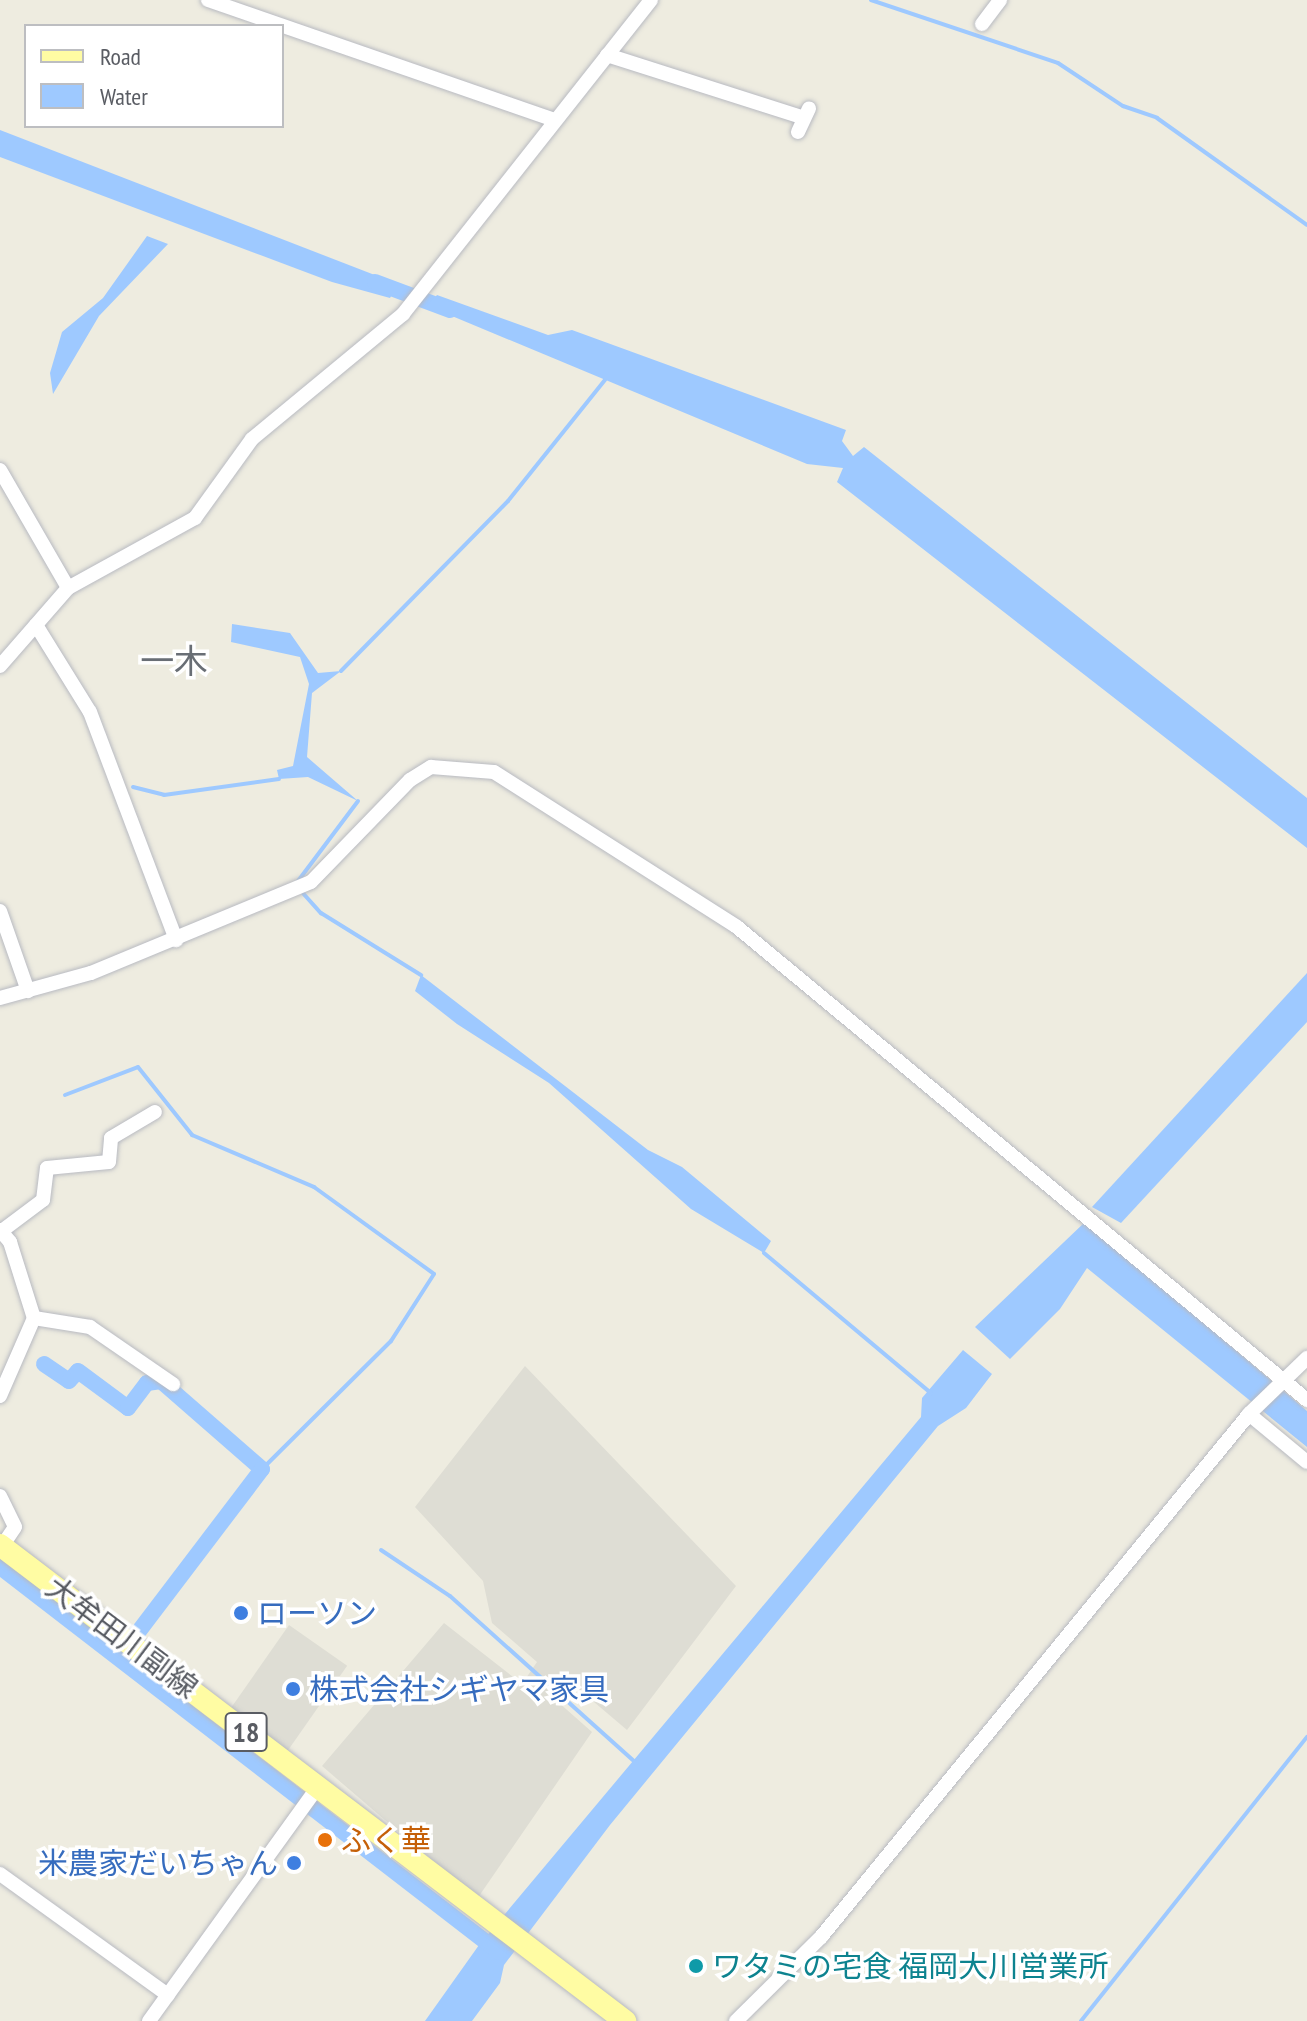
<!DOCTYPE html>
<html>
<head>
<meta charset="utf-8">
<style>
	body { margin:0 }
	#map { position:relative; width:1307px; height:2021px; overflow:hidden; background:#eeece0; font-family:"PT Sans Narrow","Noto Sans JP",sans-serif }
	div>[style] { position:absolute }
	.industrial>* { inset:0; background:#deddd4; transform-origin:0 0 }
	.water>* { inset:0; background:#9ec9ff }
	.stream>* { height:4px; margin:-2px; padding:0 2px; transform-origin:2px; border-radius:2px; background:#9ec9ff }
	.canal>* { height:16px; margin:-8px; padding:0 8px; transform-origin:8px; border-radius:8px; background:#9ec9ff }
	.roads { filter:drop-shadow(0 0 2px #b8bac1) drop-shadow(0 0 2px #b8bac1) }
	.street>* { height:14px; margin:-7px; padding:0 7px; transform-origin:7px; border-radius:7px; background:#fff }
	.primary>* { height:22px; margin:-11px; padding:0 11px; transform-origin:11px; border-radius:11px; background:#fffca3 }
	.dots>* { width:22px; height:22px; translate:-50% -50%; box-sizing:border-box; border:4px solid #fff; border-radius:50% }
	span { translate:-50% -50%; white-space:nowrap; text-align:center; line-height:1.15; -webkit-text-stroke:7px #fff; paint-order:stroke }
	.shield-label span { padding:2px 6px; background:#fff; border:2px solid; border-radius:6px; -webkit-text-stroke-width:0 }
	.shield-label { font-size:28px; color:#595c63; font-weight:700 }
	.shop-label { font-size:30px; color:#366cbe }
	.left { translate:0 -50%; text-align:left }
	.right { translate:-100% -50%; text-align:right }
	.street-label { font-size:30px; color:#595c63 }
	.food-label { font-size:30px; color:#c56008 }
	.culture-label { font-size:30px; color:#0d838f }
	.quarter-label { font-size:34px; color:#696e75 }
	.legend { position:absolute; left:24px; top:24px; width:260px; height:104px; box-sizing:border-box; background:#fff; border:2px solid #bdbec1; margin:0; padding:10px 14px; list-style:none; font-size:24px; color:#595c63 }
	.legend li { display:flex; align-items:center; gap:16px; height:40px }
	.legend b { width:40px; border:2px solid #bdbec1 }
</style>
</head>
<body>
<div id="map">
	<div class="industrial">
		<div style="clip-path:polygon(525px 1366px,736px 1586px,627px 1730px,561px 1674px,549px 1694px,592px 1732px,477px 1899px,322px 1766px,444px 1623px,522px 1684px,537px 1662px,492px 1623px,483px 1581px,415px 1507px)"></div>
		<div style="left:289px;top:1625px;width:71px;height:104px;rotate:35deg"></div>
	</div>
	<div class="water">
		<div style="clip-path:polygon(0 130px,398px 284px,390px 298px,332px 282px,0 157px)"></div>
		<div style="clip-path:polygon(147px 236px,168px 244px,99px 316px,53px 394px,50px 373px,62px 332px,103px 298px)"></div>
		<div style="clip-path:polygon(437px 295px,548px 335px,572px 330px,846px 430px,842px 441px,853px 456px,864px 447px,1307px 798px,1307px 848px,837px 482px,843px 468px,807px 464px,428px 306px)"></div>
		<div style="clip-path:polygon(232px 624px,290px 633px,318px 673px,341px 671px,312px 693px,307px 757px,358px 801px,308px 777px,279px 779px,277px 770px,293px 766px,309px 684px,300px 657px,231px 642px)"></div>
		<div style="clip-path:polygon(1307px 973px,1307px 1022px,1121px 1223px,1092px 1207px)"></div>
		<div style="clip-path:polygon(421px 975px,648px 1150px,682px 1167px,771px 1241px,764px 1253px,691px 1209px,549px 1083px,457px 1024px,415px 991px)"></div>
		<div style="clip-path:polygon(1085px 1222px,1307px 1411px,1307px 1447px,1087px 1268px,1060px 1309px,1010px 1359px,975px 1327px)"></div>
		<div style="clip-path:polygon(963px 1350px,992px 1374px,966px 1408px,938px 1426px,610px 1825px,504px 1965px,500px 1983px,472px 2021px,425px 2021px,479px 1945px,921px 1417px,922px 1398px)"></div>
	</div>
	<div class="stream">
		<div style="left:871px;top:0;width:197px;rotate:18.6deg"></div>
		<div style="left:1058px;top:63px;width:78px;rotate:33.5deg"></div>
		<div style="left:1123px;top:106px;width:36px;rotate:19deg"></div>
		<div style="left:1157px;top:118px;width:184px;rotate:35.5deg"></div>
		<div style="left:341px;top:671px;width:238px;rotate:-45.5deg"></div>
		<div style="left:508px;top:501px;width:155px;rotate:-51.3deg"></div>
		<div style="left:133px;top:787px;width:32px;rotate:14deg"></div>
		<div style="left:164px;top:795px;width:116px;rotate:-7.9deg"></div>
		<div style="left:295px;top:885px;width:105px;rotate:-53.1deg"></div>
		<div style="left:301px;top:891px;width:30px;rotate:48deg"></div>
		<div style="left:321px;top:913px;width:118px;rotate:31.8deg"></div>
		<div style="left:65px;top:1095px;width:78px;rotate:-21deg"></div>
		<div style="left:138px;top:1067px;width:87px;rotate:51.5deg"></div>
		<div style="left:192px;top:1135px;width:133px;rotate:23.1deg"></div>
		<div style="left:314px;top:1187px;width:148px;rotate:35.9deg"></div>
		<div style="left:434px;top:1274px;width:80px;rotate:122.7deg"></div>
		<div style="left:391px;top:1341px;width:182px;rotate:135.2deg"></div>
		<div style="left:764px;top:1253px;width:218px;rotate:40deg"></div>
		<div style="left:381px;top:1550px;width:83px;rotate:33.7deg"></div>
		<div style="left:450px;top:1596px;width:250px;rotate:41.9deg"></div>
		<div style="left:1081px;top:2021px;width:363px;rotate:-51.5deg"></div>
	</div>
	<div class="canal">
		<div style="left:375px;top:282px;width:80px;rotate:20.5deg"></div>
		<div style="left:44px;top:1364px;width:30px;rotate:34deg"></div>
		<div style="left:69px;top:1381px;width:13px;rotate:-48deg"></div>
		<div style="left:78px;top:1371px;width:62px;rotate:36.5deg"></div>
		<div style="left:128px;top:1408px;width:31px;rotate:-53deg"></div>
		<div style="left:147px;top:1383px;width:14px;rotate:-8deg"></div>
		<div style="left:161px;top:1381px;width:134px;rotate:41.1deg"></div>
		<div style="left:262px;top:1469px;width:230px;rotate:127.2deg"></div>
		<div style="left:0;top:1567px;width:630px;rotate:37.65deg"></div>
	</div>
	<div class="roads">
		<div class="street">
			<div style="left:208px;top:0;width:367px;rotate:19.1deg"></div>
			<div style="left:982px;top:24px;width:30px;rotate:-53deg"></div>
			<div style="left:607px;top:55px;width:207px;rotate:17.7deg"></div>
			<div style="left:798px;top:132px;width:26px;rotate:-65deg"></div>
			<div style="left:0;top:470px;width:136px;rotate:60deg"></div>
			<div style="left:36px;top:625px;width:102px;rotate:58.2deg"></div>
			<div style="left:90px;top:712px;width:244px;rotate:69.3deg"></div>
			<div style="left:0;top:666px;width:103px;rotate:-48.9deg"></div>
			<div style="left:68px;top:588px;width:145px;rotate:-28.9deg"></div>
			<div style="left:195px;top:518px;width:97px;rotate:-54.2deg"></div>
			<div style="left:252px;top:439px;width:196px;rotate:-39.6deg"></div>
			<div style="left:403px;top:314px;width:400px;rotate:-51.7deg"></div>
			<div style="left:0;top:911px;width:85px;rotate:70.7deg"></div>
			<div style="left:0;top:998px;width:94px;rotate:-15.4deg"></div>
			<div style="left:91px;top:973px;width:238px;rotate:-22.5deg"></div>
			<div style="left:311px;top:882px;width:142px;rotate:-45.9deg"></div>
			<div style="left:410px;top:780px;width:25px;rotate:-32deg"></div>
			<div style="left:431px;top:767px;width:63px;rotate:4.5deg"></div>
			<div style="left:494px;top:772px;width:288px;rotate:32.5deg"></div>
			<div style="left:737px;top:927px;width:741px;rotate:39.69deg"></div>
			<div style="left:0;top:1230px;width:16px;rotate:50deg"></div>
			<div style="left:10px;top:1242px;width:80px;rotate:72.5deg"></div>
			<div style="left:34px;top:1318px;width:85px;rotate:113.6deg"></div>
			<div style="left:3px;top:1230px;width:50px;rotate:-36.9deg"></div>
			<div style="left:43px;top:1200px;width:32px;rotate:-83deg"></div>
			<div style="left:47px;top:1168px;width:62px;rotate:-5.5deg"></div>
			<div style="left:109px;top:1162px;width:24px;rotate:-85deg"></div>
			<div style="left:111px;top:1138px;width:51px;rotate:-30.6deg"></div>
			<div style="left:34px;top:1318px;width:57px;rotate:9.1deg"></div>
			<div style="left:90px;top:1327px;width:101px;rotate:34.5deg"></div>
			<div style="left:1249px;top:1414px;width:75px;rotate:39.6deg"></div>
			<div style="left:0;top:1496px;width:34px;rotate:64deg"></div>
			<div style="left:15px;top:1527px;width:27px;rotate:124deg"></div>
			<div style="left:0;top:1874px;width:207px;rotate:35.8deg"></div>
			<div style="left:149px;top:2021px;width:289px;rotate:-54.2deg"></div>
			<div style="left:736px;top:2021px;width:120px;rotate:-44.7deg"></div>
			<div style="left:821px;top:1937px;width:676px;rotate:-50.7deg"></div>
			<div style="left:1249px;top:1414px;width:81px;rotate:-44deg"></div>
		</div>
		<div class="primary">
			<div style="left:0;top:1545px;width:786px;rotate:37.29deg"></div>
		</div>
	</div>
	<div class="dots">
		<div style="left:241px;top:1613px;background:#3f7fe0"></div>
		<div style="left:293px;top:1689px;background:#3f7fe0"></div>
		<div style="left:325px;top:1840px;background:#e8710a"></div>
		<div style="left:294px;top:1863px;background:#3f7fe0"></div>
		<div style="left:696px;top:1966px;background:#0f9aa8"></div>
	</div>
	<div class="shield-label">
		<span style="left:246px;top:1732px">18</span>
	</div>
	<div class="shop-label">
		<span class="left" style="left:257px;top:1613px">ローソン</span>
		<span class="left" style="left:309px;top:1689px">株式会社シギヤマ家具</span>
		<span class="right" style="left:278px;top:1863px">米農家だいちゃん</span>
	</div>
	<div class="street-label">
		<span style="left:122px;top:1637px;rotate:37deg">大牟田川副線</span>
	</div>
	<div class="food-label">
		<span class="left" style="left:341px;top:1840px">ふく華</span>
	</div>
	<div class="culture-label">
		<span class="left" style="left:712px;top:1966px">ワタミの宅食 福岡大川営業所</span>
	</div>
	<div class="quarter-label">
		<span style="left:174px;top:661px">一木</span>
	</div>
	<ul class="legend">
	<li><b style="height:10px;background:#fffca3"></b>Road</li>
	<li><b style="height:22px;background:#9ec9ff"></b>Water</li>
	</ul>
</div>
</body>
</html>
